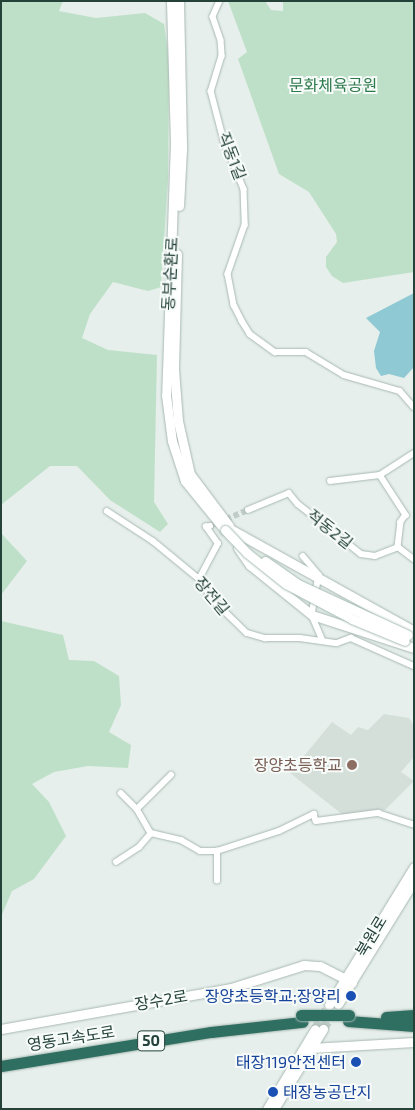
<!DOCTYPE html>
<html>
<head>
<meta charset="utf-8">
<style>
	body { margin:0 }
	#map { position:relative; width:415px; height:1110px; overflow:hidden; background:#e6efeb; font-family:"Exo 2","Noto Sans KR",sans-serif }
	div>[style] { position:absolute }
	.built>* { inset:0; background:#d4dfda }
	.green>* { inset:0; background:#bfe0c8 }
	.water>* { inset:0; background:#8ec9d4 }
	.street-tunnel>* { height:5.5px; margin-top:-2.75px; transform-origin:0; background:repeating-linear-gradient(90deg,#bfccc8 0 5.5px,transparent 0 8.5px) }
	.secondary-tunnel>* { height:9px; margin-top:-4.5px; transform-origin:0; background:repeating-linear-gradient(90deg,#bfccc8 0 9px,transparent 0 13.5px) }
	.roads { filter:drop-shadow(0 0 1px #a8b8b2) drop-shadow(0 0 1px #a8b8b2) }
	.street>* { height:5.5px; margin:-2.75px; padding:0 2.75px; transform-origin:2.75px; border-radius:2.75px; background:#fff }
	.secondary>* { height:9px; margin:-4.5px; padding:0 4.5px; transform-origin:4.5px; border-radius:4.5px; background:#fff }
	.highway>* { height:11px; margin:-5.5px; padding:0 5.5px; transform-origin:5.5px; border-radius:5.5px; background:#2f6f62 }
	.bridges { filter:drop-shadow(0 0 1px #a4bbb3) drop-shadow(0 0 1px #a4bbb3) }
	.secondary-bridge>* { height:9px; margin:-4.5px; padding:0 4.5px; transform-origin:4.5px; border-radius:4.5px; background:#fff }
	.highway-bridge>* { height:11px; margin:-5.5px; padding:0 5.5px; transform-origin:5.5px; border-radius:5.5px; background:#2f6f62 }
	.dots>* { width:14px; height:14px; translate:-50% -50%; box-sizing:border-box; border:2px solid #f7fbf9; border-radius:50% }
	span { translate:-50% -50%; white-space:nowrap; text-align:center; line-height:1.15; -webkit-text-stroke:4px #f7fbf9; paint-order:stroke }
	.shield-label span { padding:1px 4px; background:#f7fbf9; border:1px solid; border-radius:4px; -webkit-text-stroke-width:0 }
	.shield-label { font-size:15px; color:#24423a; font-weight:700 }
	.park-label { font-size:16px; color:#2d7a4b }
	.street-label { font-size:16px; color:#24423a }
	.education-label { font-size:16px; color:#785e54 }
	.right { translate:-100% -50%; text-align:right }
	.transit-label { font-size:16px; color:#164399 }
	.left { translate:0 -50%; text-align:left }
	.frame { position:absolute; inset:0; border:2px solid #24423a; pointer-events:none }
</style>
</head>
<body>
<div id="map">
	<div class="built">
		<div style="clip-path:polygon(384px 714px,409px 718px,414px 726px,414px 757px,401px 772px,414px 781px,385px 810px,343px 815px,290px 773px,332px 722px,351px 735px,358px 727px,368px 730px)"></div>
	</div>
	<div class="green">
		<div style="clip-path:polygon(1px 1px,63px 1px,59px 11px,96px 18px,145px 13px,164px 24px,169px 59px,168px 179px,161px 287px,148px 291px,113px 282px,90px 314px,82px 338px,108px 350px,157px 355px,154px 502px,168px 524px,160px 532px,110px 500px,77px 466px,50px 466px,1px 505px)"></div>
		<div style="clip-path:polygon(228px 1px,265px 1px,271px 10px,283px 11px,283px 1px,414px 1px,414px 272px,343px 283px,332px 276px,326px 267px,326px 257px,337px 242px,336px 234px,309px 192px,279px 174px,238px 59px,247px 52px)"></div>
		<div style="clip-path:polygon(1px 533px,27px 561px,1px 595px)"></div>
		<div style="clip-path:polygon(1px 621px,63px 635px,69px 660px,94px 661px,119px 676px,121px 705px,109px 732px,131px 745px,128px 768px,88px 766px,54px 772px,32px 784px,49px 802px,66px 836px,34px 879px,12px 891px,1px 917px)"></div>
	</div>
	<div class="water">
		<div style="clip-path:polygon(414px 293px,414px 367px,404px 378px,389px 374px,381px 376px,376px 368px,374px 351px,380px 332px,366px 318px)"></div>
	</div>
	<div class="street-tunnel">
		<div style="left:210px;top:526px;width:41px;rotate:-22.8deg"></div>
	</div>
	<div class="secondary-tunnel">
		<div style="left:315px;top:1029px;width:28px;rotate:-60deg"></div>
		<div style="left:323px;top:1029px;width:29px;rotate:-59deg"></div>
	</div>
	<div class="roads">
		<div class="street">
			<div style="left:220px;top:1px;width:17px;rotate:114deg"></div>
			<div style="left:213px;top:17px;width:24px;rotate:71deg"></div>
			<div style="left:221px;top:40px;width:16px;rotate:86deg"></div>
			<div style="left:222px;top:56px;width:37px;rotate:107deg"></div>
			<div style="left:211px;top:91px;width:52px;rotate:75.4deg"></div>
			<div style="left:224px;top:141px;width:52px;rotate:67.4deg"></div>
			<div style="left:244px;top:189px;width:36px;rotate:88deg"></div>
			<div style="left:245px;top:225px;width:52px;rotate:109.1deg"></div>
			<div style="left:228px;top:274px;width:32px;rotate:79deg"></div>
			<div style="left:234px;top:305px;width:18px;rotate:63deg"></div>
			<div style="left:242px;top:321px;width:15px;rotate:58deg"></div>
			<div style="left:250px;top:334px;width:31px;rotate:36deg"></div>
			<div style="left:275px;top:352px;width:31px"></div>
			<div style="left:306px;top:352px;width:44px;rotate:31.2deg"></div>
			<div style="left:344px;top:375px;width:58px;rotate:15.9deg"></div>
			<div style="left:400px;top:391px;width:21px;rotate:49deg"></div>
			<div style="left:380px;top:475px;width:48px;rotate:57deg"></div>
			<div style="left:406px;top:515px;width:9px;rotate:126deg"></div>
			<div style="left:401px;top:522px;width:25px;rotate:97deg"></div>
			<div style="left:330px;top:481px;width:50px;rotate:-6.8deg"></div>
			<div style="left:380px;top:475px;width:40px;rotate:-32.9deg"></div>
			<div style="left:248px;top:510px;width:44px;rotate:-22.5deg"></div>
			<div style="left:289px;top:493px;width:14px;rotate:51deg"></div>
			<div style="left:298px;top:504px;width:80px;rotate:38.4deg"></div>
			<div style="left:361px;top:554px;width:14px;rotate:8deg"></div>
			<div style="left:375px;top:556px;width:25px;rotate:-21deg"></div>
			<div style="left:398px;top:547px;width:20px;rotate:37deg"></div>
			<div style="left:107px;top:511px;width:55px;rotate:33.1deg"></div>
			<div style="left:153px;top:541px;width:65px;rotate:39.4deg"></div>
			<div style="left:203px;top:582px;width:18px;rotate:63deg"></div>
			<div style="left:211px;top:598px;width:50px;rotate:44.2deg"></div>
			<div style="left:247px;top:633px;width:19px;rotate:16deg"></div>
			<div style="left:265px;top:638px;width:35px"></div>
			<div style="left:300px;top:638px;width:37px;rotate:8deg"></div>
			<div style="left:337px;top:643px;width:15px;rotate:-20deg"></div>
			<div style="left:351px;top:638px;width:69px;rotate:24deg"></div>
			<div style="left:303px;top:556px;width:25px;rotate:50deg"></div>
			<div style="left:319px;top:575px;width:41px;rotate:99.9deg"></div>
			<div style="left:312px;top:615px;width:28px;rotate:67deg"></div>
			<div style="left:199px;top:579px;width:40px;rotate:-62deg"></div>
			<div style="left:218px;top:544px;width:21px;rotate:-125deg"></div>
			<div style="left:206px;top:527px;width:4px;rotate:-14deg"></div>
			<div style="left:121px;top:793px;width:23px;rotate:45deg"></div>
			<div style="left:137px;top:809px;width:28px;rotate:60deg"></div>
			<div style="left:151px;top:833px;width:31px;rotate:13deg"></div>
			<div style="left:181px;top:840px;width:22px;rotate:30deg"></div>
			<div style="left:200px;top:851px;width:17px"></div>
			<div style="left:217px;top:851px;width:65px;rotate:-17.9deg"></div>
			<div style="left:279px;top:831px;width:39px;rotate:-26deg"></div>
			<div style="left:314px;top:814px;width:7px;rotate:74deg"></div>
			<div style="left:316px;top:821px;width:63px;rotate:-7.4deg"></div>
			<div style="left:378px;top:813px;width:38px;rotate:18deg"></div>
			<div style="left:137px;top:809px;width:48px;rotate:-45deg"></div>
			<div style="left:116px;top:862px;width:27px;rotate:-33deg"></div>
			<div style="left:139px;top:847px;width:18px;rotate:-49deg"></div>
			<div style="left:217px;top:881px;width:30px;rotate:-90deg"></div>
		</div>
		<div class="secondary">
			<div style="left:171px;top:1px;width:141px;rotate:88.4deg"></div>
			<div style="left:175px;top:142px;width:253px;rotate:92deg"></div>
			<div style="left:166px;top:395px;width:46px;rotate:82.6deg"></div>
			<div style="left:172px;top:441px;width:42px;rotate:72deg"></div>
			<div style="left:185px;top:481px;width:63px;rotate:50.8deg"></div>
			<div style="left:179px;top:1px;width:148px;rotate:88.8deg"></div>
			<div style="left:182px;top:149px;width:57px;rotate:93deg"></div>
			<div style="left:177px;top:254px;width:115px;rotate:91.5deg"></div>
			<div style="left:174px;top:369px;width:52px;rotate:85.6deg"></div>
			<div style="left:178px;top:421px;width:54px;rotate:77.2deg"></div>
			<div style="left:190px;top:474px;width:65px;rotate:53.1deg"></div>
			<div style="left:232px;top:530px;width:208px;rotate:29deg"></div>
			<div style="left:238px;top:548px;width:21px;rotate:55deg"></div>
			<div style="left:250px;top:565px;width:80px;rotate:38.9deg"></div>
			<div style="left:312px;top:615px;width:107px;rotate:17.9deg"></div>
			<div style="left:338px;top:1004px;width:145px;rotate:-58.3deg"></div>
			<div style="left:329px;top:1005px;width:162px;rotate:-58.4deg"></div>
			<div style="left:1px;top:1029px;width:234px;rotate:-10.1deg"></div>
			<div style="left:231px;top:988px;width:77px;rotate:-17.5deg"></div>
			<div style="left:304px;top:965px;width:16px;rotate:4deg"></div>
			<div style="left:320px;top:966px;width:36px;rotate:27deg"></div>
			<div style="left:311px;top:1048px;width:103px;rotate:-3.3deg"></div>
			<div style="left:267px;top:1109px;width:93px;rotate:-59deg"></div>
			<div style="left:274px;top:1109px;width:94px;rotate:-58.5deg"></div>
		</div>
		<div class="highway">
			<div style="left:386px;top:1017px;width:28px;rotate:-4deg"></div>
			<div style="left:348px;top:1021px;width:66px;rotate:4.3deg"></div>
			<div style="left:1px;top:1066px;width:213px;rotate:-9.2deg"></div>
			<div style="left:211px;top:1032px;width:92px;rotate:-6.3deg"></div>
		</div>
	</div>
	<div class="bridges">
		<div class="secondary-bridge">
			<div style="left:225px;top:530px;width:32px;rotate:46deg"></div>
			<div style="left:247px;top:553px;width:50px;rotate:38.5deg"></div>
			<div style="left:286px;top:584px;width:75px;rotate:27.9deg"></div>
			<div style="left:352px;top:619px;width:57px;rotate:22.5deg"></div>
			<div style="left:265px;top:561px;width:40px;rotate:34.9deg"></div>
			<div style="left:298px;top:584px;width:121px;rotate:24.9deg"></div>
		</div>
		<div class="highway-bridge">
			<div style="left:301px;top:1015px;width:48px"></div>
		</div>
	</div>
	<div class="dots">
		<div style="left:352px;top:765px;background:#8d6e63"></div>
		<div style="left:351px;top:996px;background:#1a4fb4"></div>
		<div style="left:356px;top:1062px;background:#1a4fb4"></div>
		<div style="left:273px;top:1092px;background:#1a4fb4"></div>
	</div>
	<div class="shield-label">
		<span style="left:151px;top:1041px">50</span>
	</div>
	<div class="park-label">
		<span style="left:333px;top:85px">문화체육공원</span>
	</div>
	<div class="street-label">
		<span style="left:232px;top:156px;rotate:69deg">직동1길</span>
		<span style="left:170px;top:274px;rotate:-87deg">동부순환로</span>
		<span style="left:330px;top:529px;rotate:38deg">적동2길</span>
		<span style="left:212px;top:596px;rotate:50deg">장전길</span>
		<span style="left:371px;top:936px;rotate:-59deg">북원로</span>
		<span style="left:161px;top:1000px;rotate:-10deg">장수2로</span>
		<span style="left:71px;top:1038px;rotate:-9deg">영동고속도로</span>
	</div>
	<div class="education-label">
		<span class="right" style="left:342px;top:765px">장양초등학교</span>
	</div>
	<div class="transit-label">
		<span class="right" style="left:341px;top:996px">장양초등학교;장양리</span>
		<span class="right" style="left:346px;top:1062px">태장119안전센터</span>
		<span class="left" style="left:283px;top:1092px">태장농공단지</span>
	</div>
	<div class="frame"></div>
</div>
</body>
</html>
